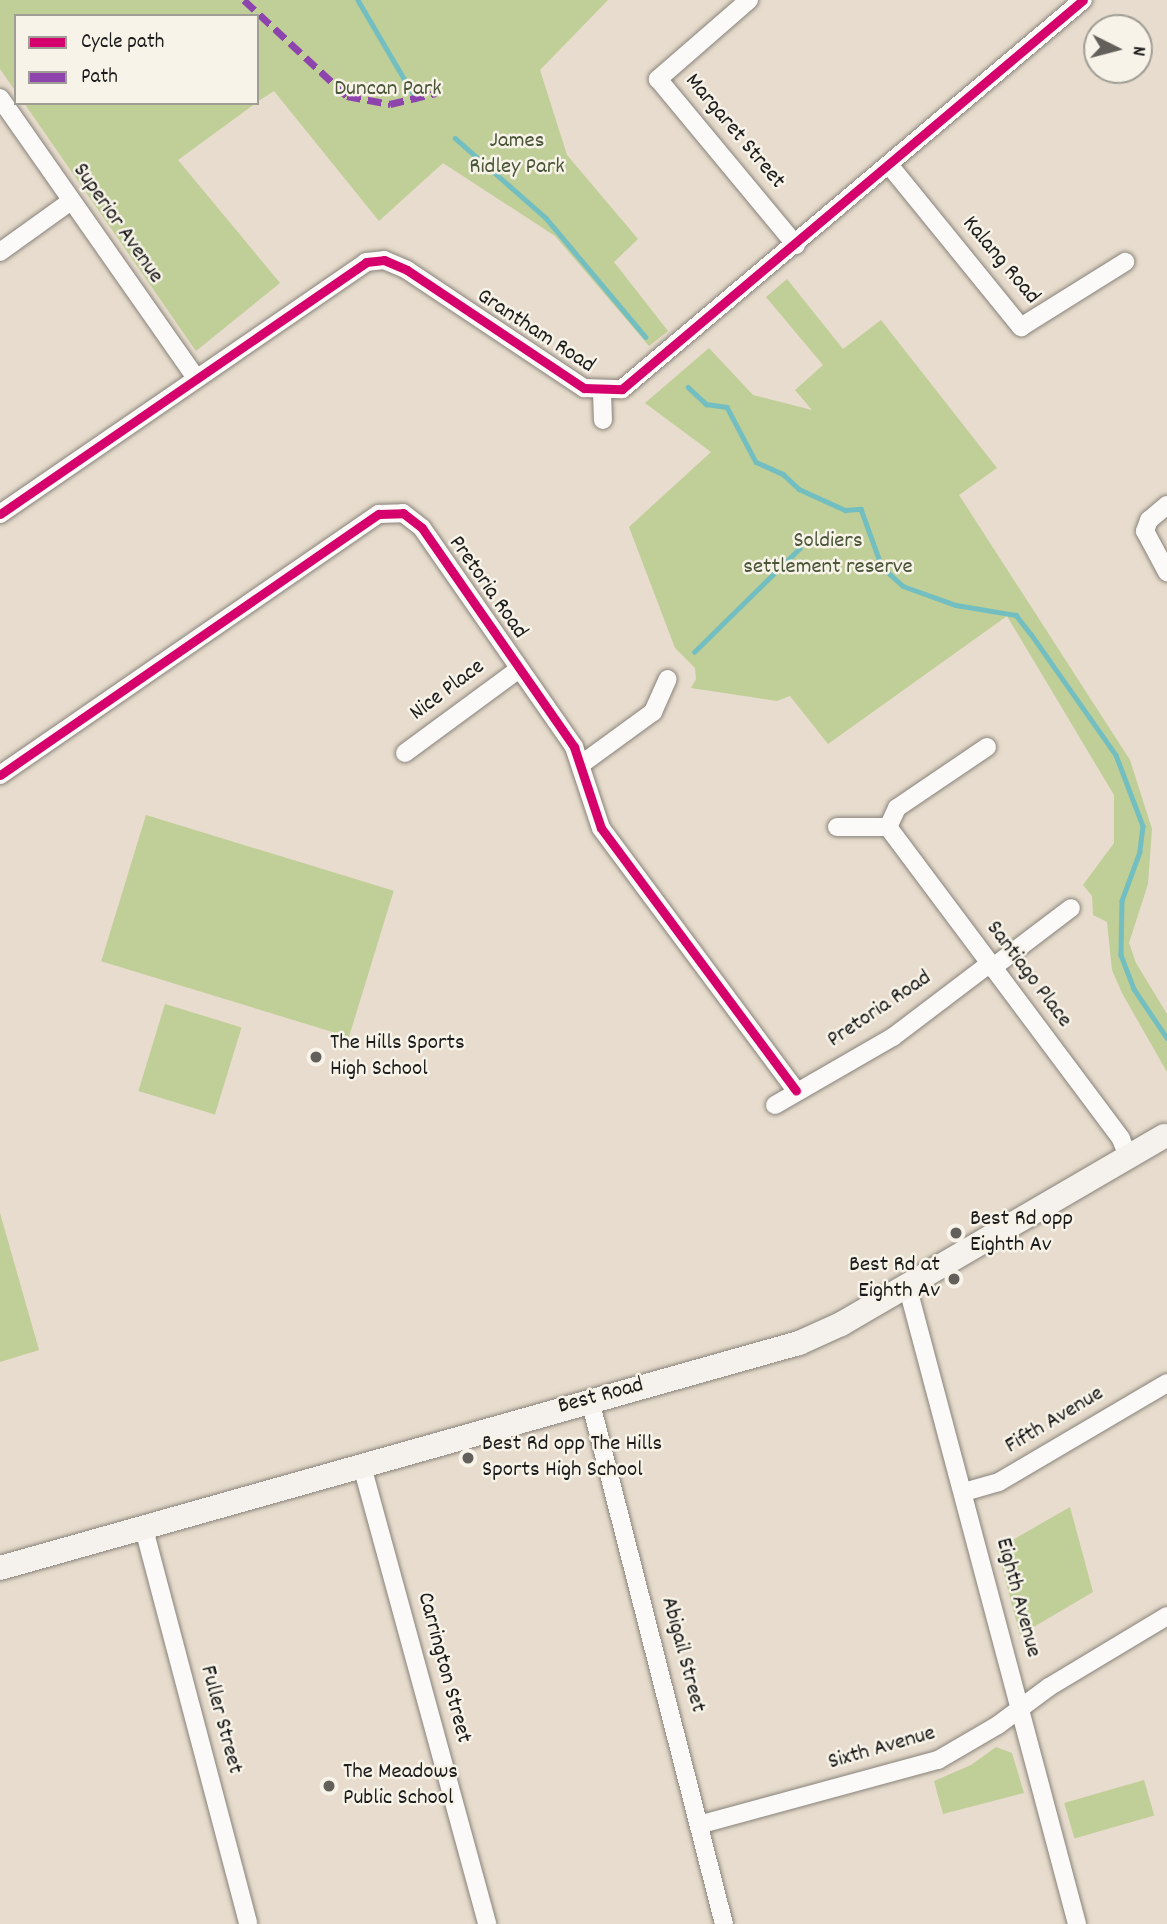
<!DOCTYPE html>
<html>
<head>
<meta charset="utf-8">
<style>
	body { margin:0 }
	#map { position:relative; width:1167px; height:1924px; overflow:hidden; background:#e7dccd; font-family:Dekko,sans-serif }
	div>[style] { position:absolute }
	.green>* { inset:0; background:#c0ce97; transform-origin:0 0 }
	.stream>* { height:4.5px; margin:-2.25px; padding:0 2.25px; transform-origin:2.25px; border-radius:2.25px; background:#73bec0 }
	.roads { filter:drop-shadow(0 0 2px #88827a) drop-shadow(0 0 2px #88827a) }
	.street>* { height:18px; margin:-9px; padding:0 9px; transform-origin:9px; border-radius:9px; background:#fbfaf8 }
	.secondary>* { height:24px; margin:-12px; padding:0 12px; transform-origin:12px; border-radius:12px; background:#f5f1ec }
	.quiet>* { height:7px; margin-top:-3.5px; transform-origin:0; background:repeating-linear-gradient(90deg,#8e44ad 0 14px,transparent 0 21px) }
	.cycleway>* { height:9px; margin:-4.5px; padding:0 4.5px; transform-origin:4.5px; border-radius:4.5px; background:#d6006c }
	.dots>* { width:19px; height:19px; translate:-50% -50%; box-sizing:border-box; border:4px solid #f7f3e8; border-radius:50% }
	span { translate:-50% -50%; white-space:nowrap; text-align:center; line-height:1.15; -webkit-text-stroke:5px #f7f3e8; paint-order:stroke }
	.park-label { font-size:23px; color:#4b5638 }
	.street-label { font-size:23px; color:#1c1c1c }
	.poi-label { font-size:23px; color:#1c1c1c }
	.left { translate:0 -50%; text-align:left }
	.right { translate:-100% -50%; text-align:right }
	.legend { position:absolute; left:14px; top:14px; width:245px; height:91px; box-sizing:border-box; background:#f7f3e8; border:2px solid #9f9d96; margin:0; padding:9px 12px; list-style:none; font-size:21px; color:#1c1c1c }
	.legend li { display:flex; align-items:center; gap:14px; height:35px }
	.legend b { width:35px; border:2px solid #9f9d96 }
	.north { position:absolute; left:1083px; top:14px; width:70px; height:70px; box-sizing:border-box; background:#f7f3e8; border:2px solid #9f9d96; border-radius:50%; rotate:96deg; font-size:19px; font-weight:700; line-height:28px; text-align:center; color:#1c1c1c }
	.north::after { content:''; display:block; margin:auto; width:24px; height:32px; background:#635f5a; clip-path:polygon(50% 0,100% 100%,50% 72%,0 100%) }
</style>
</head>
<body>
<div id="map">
	<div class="green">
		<div style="clip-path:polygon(0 0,608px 0,540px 70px,567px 155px,638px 239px,614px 262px,668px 331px,649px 346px,555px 236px,443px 163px,379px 221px,274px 91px,257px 102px,257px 16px,16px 16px,16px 92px,0 69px)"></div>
		<div style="clip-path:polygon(24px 103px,256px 103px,178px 160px,280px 283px,196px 351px)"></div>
		<div style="clip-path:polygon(787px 279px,843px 349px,881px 320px,997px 468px,959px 495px,1130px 760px,1152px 829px,1148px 884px,1129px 943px,1136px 963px,1167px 1014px,1167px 1072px,1122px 993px,1112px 970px,1107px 922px,1093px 915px,1092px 896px,1083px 885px,1114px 843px,1114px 795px,1007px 616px,828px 744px,790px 696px,777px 701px,691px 688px,696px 679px,695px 668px,675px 648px,629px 527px,711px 452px,645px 403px,709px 348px,753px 395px,812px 410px,795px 390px,823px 365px,766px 297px)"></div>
		<div style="left:146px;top:815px;width:259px;height:153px;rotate:17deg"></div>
		<div style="left:165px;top:1004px;width:80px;height:91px;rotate:17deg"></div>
		<div style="clip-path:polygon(0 1213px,39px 1350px,0 1362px)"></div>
		<div style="clip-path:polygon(1070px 1507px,1093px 1592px,1020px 1635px,997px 1549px)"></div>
		<div style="clip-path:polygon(996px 1747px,1012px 1753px,1024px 1793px,943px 1814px,934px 1781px,971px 1765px)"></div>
		<div style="left:1144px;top:1780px;width:37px;height:83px;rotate:74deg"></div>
	</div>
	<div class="stream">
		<div style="left:358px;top:0;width:115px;rotate:59.6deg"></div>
		<div style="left:455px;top:138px;width:121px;rotate:41.3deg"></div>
		<div style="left:546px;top:218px;width:155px;rotate:50deg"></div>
		<div style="left:688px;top:387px;width:25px;rotate:43deg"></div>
		<div style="left:706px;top:404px;width:21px;rotate:8deg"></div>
		<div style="left:727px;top:407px;width:62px;rotate:62.2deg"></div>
		<div style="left:756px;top:462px;width:30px;rotate:24deg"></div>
		<div style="left:783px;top:474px;width:22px;rotate:43deg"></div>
		<div style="left:799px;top:489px;width:51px;rotate:24.5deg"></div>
		<div style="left:845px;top:510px;width:16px;rotate:-4deg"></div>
		<div style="left:861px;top:509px;width:62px;rotate:70.1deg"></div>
		<div style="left:882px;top:567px;width:28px;rotate:42deg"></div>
		<div style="left:903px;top:586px;width:56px;rotate:19.7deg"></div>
		<div style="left:956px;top:605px;width:61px;rotate:9.5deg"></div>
		<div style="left:1016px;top:615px;width:24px;rotate:52deg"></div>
		<div style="left:1031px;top:634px;width:148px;rotate:54.9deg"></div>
		<div style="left:1116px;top:755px;width:76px;rotate:69.2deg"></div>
		<div style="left:1143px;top:826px;width:26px;rotate:97deg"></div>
		<div style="left:1140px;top:852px;width:52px;rotate:110.2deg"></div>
		<div style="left:1122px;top:901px;width:54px;rotate:91.1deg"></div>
		<div style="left:1121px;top:955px;width:36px;rotate:69deg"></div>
		<div style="left:1134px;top:989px;width:59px;rotate:56deg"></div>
		<div style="left:694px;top:652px;width:148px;rotate:-44.5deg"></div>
	</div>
	<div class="roads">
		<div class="street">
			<div style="left:749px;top:0;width:121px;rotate:139deg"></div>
			<div style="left:658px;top:79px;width:216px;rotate:50.3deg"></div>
			<div style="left:0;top:98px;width:340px;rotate:55deg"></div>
			<div style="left:890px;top:166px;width:208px;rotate:50.9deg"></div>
			<div style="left:1021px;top:327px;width:123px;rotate:-32deg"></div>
			<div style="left:0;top:252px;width:87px;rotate:-35.7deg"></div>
			<div style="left:602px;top:392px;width:28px;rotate:88deg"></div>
			<div style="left:1167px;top:505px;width:23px;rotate:140deg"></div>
			<div style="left:1149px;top:520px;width:12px;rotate:110deg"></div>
			<div style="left:1145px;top:531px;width:47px;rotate:61.8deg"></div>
			<div style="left:0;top:514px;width:444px;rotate:-34.5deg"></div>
			<div style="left:366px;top:262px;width:18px;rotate:-6deg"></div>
			<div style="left:384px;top:260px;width:25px;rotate:23deg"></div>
			<div style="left:407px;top:270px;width:213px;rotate:33.7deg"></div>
			<div style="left:584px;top:388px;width:38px;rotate:2deg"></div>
			<div style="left:622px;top:389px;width:603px;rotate:-40.16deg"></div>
			<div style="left:987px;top:747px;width:109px;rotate:145.9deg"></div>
			<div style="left:897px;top:808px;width:21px;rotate:115deg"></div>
			<div style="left:888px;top:827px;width:389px;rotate:53.2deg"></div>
			<div style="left:1121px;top:1139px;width:16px;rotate:68deg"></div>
			<div style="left:405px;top:753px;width:142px;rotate:-36.4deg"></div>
			<div style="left:583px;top:763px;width:87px;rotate:-36.1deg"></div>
			<div style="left:653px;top:712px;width:36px;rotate:-66deg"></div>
			<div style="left:0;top:775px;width:460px;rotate:-34.6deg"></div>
			<div style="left:379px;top:514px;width:24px;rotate:-2deg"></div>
			<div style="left:403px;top:513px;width:24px;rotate:38deg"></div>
			<div style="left:422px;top:528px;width:267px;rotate:55.2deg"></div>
			<div style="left:574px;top:747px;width:85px;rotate:71.6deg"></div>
			<div style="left:601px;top:828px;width:327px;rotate:53.4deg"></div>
			<div style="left:837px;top:827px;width:51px"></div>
			<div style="left:992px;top:968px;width:99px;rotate:-37.2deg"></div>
			<div style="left:775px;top:1105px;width:136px;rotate:-30deg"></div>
			<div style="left:893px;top:1037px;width:121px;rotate:-37.2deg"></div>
			<div style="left:907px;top:1285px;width:661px;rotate:75.1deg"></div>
			<div style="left:590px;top:1400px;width:541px;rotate:75.66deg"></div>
			<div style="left:362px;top:1466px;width:475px;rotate:74.7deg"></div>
			<div style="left:964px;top:1492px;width:36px;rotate:-16deg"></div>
			<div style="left:999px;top:1482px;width:195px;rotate:-30.5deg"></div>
			<div style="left:144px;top:1529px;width:408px;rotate:75.2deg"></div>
			<div style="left:702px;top:1824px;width:245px;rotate:-15.2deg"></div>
			<div style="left:938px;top:1760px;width:69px;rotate:-30.3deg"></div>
			<div style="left:998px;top:1725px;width:64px;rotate:-36.7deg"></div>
			<div style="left:1049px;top:1687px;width:138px;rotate:-31deg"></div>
		</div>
		<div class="secondary">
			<div style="left:0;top:1568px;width:830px;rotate:-15.73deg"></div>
			<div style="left:799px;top:1343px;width:46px;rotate:-24.3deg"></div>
			<div style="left:841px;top:1324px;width:374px;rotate:-30.2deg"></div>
		</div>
	</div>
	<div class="quiet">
		<div style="left:244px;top:0;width:141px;rotate:43deg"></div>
		<div style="left:347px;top:96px;width:44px;rotate:10.5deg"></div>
		<div style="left:390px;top:104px;width:47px;rotate:-13.4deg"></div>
	</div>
	<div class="cycleway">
		<div style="left:0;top:514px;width:444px;rotate:-34.5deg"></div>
		<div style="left:366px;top:262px;width:18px;rotate:-6deg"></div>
		<div style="left:384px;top:260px;width:25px;rotate:23deg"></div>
		<div style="left:407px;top:270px;width:213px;rotate:33.7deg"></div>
		<div style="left:584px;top:388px;width:38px;rotate:2deg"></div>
		<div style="left:622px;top:389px;width:603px;rotate:-40.16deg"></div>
		<div style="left:0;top:775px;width:460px;rotate:-34.6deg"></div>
		<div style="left:379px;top:514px;width:24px;rotate:-2deg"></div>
		<div style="left:403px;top:513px;width:24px;rotate:38deg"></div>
		<div style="left:422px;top:528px;width:267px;rotate:55.2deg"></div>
		<div style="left:574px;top:747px;width:85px;rotate:71.6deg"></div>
		<div style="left:601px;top:828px;width:327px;rotate:53.4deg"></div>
	</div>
	<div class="dots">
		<div style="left:316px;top:1057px;background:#635f5a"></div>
		<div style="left:956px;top:1233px;background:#635f5a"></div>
		<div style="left:954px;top:1279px;background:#635f5a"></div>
		<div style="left:468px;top:1458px;background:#635f5a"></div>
		<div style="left:329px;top:1786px;background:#635f5a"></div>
	</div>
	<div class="park-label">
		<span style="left:388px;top:90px">Duncan Park</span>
		<span style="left:517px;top:155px">James<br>Ridley Park</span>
		<span style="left:828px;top:555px">Soldiers<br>settlement reserve</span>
	</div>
	<div class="street-label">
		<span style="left:734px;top:132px;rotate:50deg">Margaret Street</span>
		<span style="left:117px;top:224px;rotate:55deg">Superior Avenue</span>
		<span style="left:1000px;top:261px;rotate:50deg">Kalang Road</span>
		<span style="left:535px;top:332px;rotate:33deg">Grantham Road</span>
		<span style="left:487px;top:588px;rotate:55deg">Pretoria Road</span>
		<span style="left:448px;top:691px;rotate:-37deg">Nice Place</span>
		<span style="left:1028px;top:975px;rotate:53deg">Santiago Place</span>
		<span style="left:880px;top:1010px;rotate:-34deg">Pretoria Road</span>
		<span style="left:601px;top:1397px;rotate:-15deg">Best Road</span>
		<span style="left:1055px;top:1421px;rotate:-31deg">Fifth Avenue</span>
		<span style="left:1017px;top:1598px;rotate:75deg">Eighth Avenue</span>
		<span style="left:682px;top:1655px;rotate:75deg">Abigail Street</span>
		<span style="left:443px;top:1668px;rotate:75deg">Carrington Street</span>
		<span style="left:220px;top:1720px;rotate:75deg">Fuller Street</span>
		<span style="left:882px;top:1749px;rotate:-16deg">Sixth Avenue</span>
	</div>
	<div class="poi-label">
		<span class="left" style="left:330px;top:1057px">The Hills Sports<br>High School</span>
		<span class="left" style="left:970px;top:1233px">Best Rd opp<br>Eighth Av</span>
		<span class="right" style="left:940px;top:1279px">Best Rd at<br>Eighth Av</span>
		<span class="left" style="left:482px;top:1458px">Best Rd opp The Hills<br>Sports High School</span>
		<span class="left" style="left:343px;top:1786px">The Meadows<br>Public School</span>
	</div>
	<ul class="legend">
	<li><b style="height:9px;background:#d6006c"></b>Cycle path</li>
	<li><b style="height:9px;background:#8e44ad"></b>Path</li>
	</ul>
	<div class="north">N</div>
</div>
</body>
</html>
